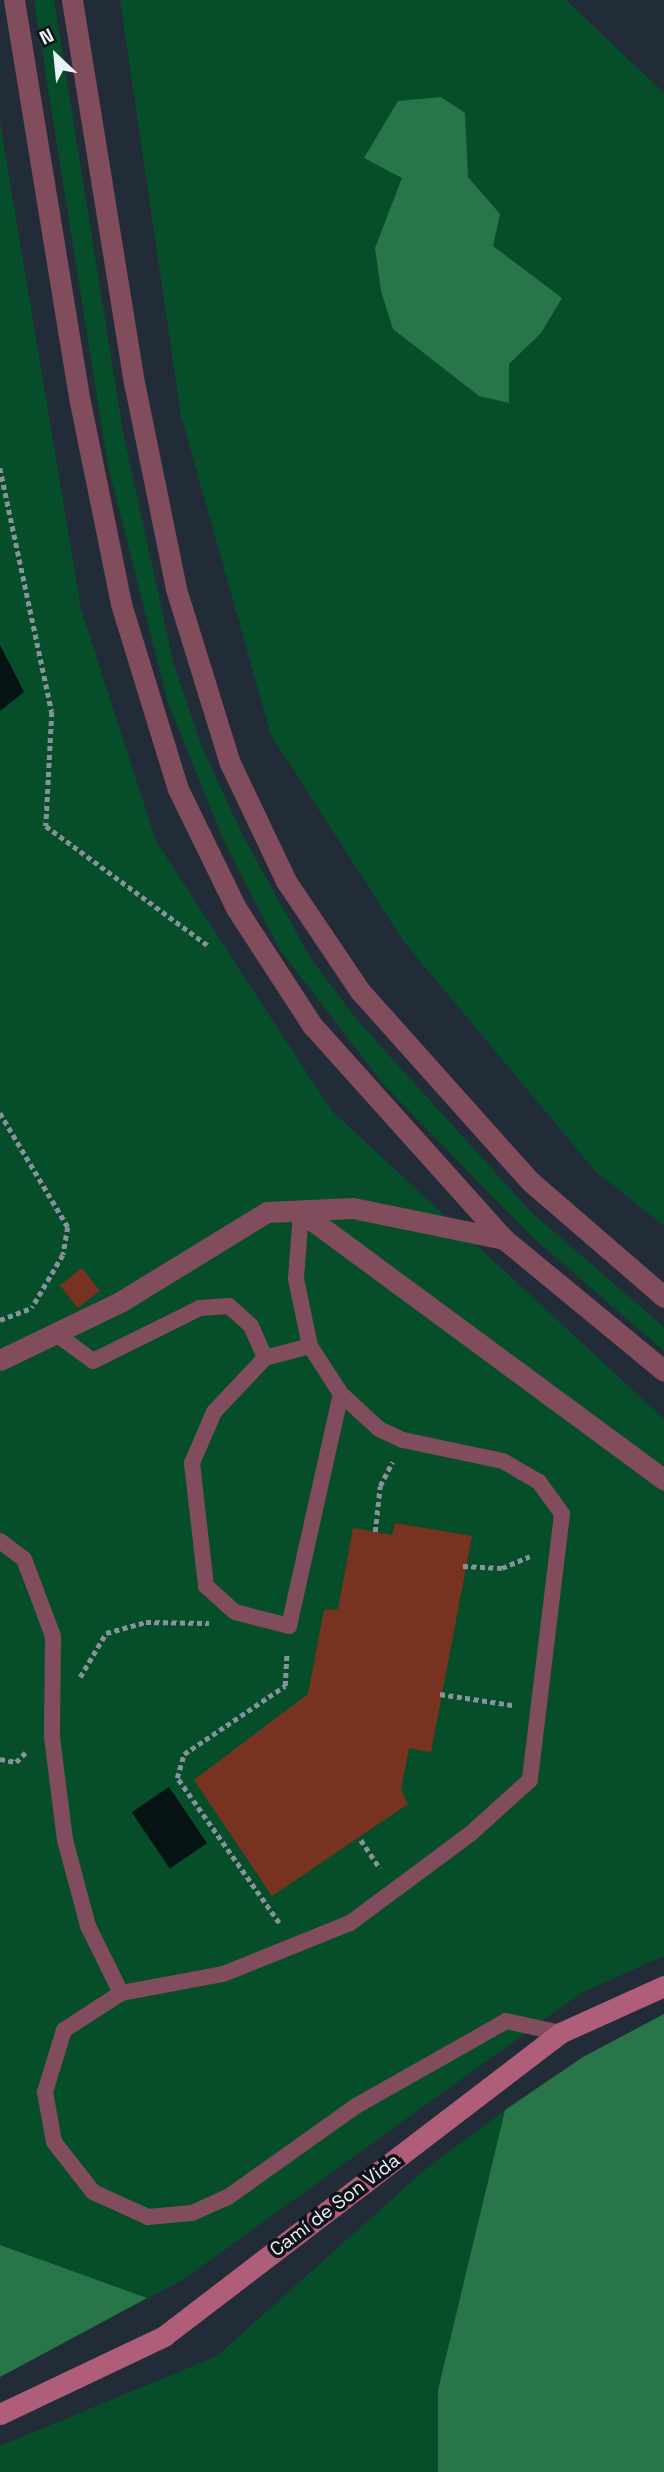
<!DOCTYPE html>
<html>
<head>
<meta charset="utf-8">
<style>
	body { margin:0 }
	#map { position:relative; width:664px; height:2472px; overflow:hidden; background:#222c38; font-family:"Space Grotesk",sans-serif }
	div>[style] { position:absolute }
	.green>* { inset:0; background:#064d2a }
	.forest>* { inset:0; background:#28754a }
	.water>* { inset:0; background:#051314; transform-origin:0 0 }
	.building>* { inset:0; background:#783320; transform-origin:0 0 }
	.path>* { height:4.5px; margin-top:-2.25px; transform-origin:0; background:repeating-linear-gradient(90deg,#89929c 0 5px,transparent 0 8.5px) }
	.lane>* { height:16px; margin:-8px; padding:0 8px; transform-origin:8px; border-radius:8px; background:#814d5c }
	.street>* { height:21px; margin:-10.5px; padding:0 10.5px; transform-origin:10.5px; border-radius:10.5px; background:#814d5c }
	.secondary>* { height:21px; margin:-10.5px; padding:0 10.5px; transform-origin:10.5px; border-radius:10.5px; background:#af5d78 }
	span { translate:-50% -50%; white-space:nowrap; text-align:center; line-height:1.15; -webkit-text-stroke:7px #101419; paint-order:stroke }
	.street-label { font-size:19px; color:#eaf1f9 }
	.north { position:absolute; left:21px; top:21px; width:70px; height:70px; -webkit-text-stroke:5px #101419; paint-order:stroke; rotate:334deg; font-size:19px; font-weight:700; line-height:28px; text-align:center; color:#eaf1f9 }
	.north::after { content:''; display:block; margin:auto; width:24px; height:32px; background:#eaf1f9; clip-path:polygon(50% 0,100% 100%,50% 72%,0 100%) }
</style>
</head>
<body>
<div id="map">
	<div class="green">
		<div style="clip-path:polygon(34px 0,54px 0,123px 432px,174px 665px,202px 747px,242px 834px,310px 957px,358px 1021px,531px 1212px,664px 1327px,664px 1351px,531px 1236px,384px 1085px,280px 950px,225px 843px,168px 703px,108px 466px)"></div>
		<div style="clip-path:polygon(120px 0,566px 0,664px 93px,664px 1226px,596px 1172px,404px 942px,271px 735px,181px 416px)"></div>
		<div style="clip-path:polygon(0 121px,81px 609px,156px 841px,331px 1110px,664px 1419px,664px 1956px,581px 1993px,184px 2279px,0 2377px)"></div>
		<div style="clip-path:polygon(505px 2110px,438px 2390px,438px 2472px,0 2472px,0 2446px,217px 2356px,429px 2166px)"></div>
	</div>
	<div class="forest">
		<div style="clip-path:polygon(441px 97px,465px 113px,468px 177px,500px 214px,493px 246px,562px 298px,541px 333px,509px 364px,509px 403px,479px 396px,393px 329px,381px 291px,375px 248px,402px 178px,364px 158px,398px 101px)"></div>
		<div style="clip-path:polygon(664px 2014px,664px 2472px,438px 2472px,438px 2390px,505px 2110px,583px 2057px)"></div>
		<div style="clip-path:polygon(0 2245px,147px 2298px,0 2377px)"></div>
	</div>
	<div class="water">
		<div style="clip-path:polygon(0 645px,24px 692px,0 711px)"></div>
		<div style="left:169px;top:1787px;width:68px;height:45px;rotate:56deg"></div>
	</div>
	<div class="building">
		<div style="left:82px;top:1268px;width:29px;height:28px;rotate:52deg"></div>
		<div style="clip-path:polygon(395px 1523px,472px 1536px,431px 1752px,409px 1748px,401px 1790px,408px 1804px,272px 1896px,194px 1780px,308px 1694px,324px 1610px,338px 1609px,353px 1528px,392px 1535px)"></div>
	</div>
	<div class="path">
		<div style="left:0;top:468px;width:249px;rotate:78deg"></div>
		<div style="left:52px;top:712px;width:114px;rotate:93deg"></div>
		<div style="left:46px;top:826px;width:204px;rotate:36.4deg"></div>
		<div style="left:0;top:1113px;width:133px;rotate:59.2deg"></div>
		<div style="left:68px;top:1227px;width:28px;rotate:100deg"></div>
		<div style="left:63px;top:1255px;width:61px;rotate:120.3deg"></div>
		<div style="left:0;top:1320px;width:34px;rotate:-21deg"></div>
		<div style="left:375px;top:1532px;width:46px;rotate:-83.8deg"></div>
		<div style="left:380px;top:1486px;width:27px;rotate:-63deg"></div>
		<div style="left:463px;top:1566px;width:39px;rotate:3deg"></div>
		<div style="left:502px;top:1568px;width:30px;rotate:-23deg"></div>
		<div style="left:80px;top:1677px;width:51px;rotate:-59.4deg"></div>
		<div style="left:106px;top:1633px;width:41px;rotate:-15.4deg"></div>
		<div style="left:146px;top:1622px;width:63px;rotate:0.9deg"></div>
		<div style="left:440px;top:1694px;width:73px;rotate:8.7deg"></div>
		<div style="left:0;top:1759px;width:16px;rotate:11deg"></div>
		<div style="left:16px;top:1762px;width:14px;rotate:-45deg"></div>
		<div style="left:361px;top:1840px;width:34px;rotate:56deg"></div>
		<div style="left:279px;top:1923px;width:177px;rotate:-125.1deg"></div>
		<div style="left:177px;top:1778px;width:25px;rotate:-74deg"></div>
		<div style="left:184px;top:1754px;width:122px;rotate:-34deg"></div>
		<div style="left:285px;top:1686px;width:34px;rotate:-87deg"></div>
	</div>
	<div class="lane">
		<div style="left:301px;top:1212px;width:67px;rotate:94.3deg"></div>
		<div style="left:296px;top:1279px;width:68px;rotate:78.2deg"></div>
		<div style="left:310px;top:1346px;width:57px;rotate:57.1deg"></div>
		<div style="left:341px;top:1394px;width:52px;rotate:42.6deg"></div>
		<div style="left:379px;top:1429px;width:26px;rotate:25deg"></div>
		<div style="left:403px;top:1440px;width:102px;rotate:11.9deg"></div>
		<div style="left:503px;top:1461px;width:42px;rotate:30.3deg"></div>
		<div style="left:539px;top:1482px;width:39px;rotate:54deg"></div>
		<div style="left:562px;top:1514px;width:268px;rotate:96.9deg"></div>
		<div style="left:530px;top:1780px;width:81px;rotate:138deg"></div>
		<div style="left:470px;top:1834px;width:149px;rotate:143.4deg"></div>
		<div style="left:350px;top:1923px;width:137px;rotate:158.1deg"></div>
		<div style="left:223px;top:1974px;width:104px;rotate:169.4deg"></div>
		<div style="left:121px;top:1993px;width:68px;rotate:147deg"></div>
		<div style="left:64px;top:2030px;width:65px;rotate:107deg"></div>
		<div style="left:45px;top:2092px;width:51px;rotate:79.8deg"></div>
		<div style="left:54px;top:2142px;width:63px;rotate:52deg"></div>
		<div style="left:93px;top:2192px;width:60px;rotate:24.4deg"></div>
		<div style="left:148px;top:2217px;width:44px;rotate:-5.2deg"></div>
		<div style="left:192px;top:2213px;width:39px;rotate:-24deg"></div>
		<div style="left:228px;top:2197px;width:157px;rotate:-35.4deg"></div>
		<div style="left:356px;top:2106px;width:172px;rotate:-29.5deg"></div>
		<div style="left:506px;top:2021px;width:55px;rotate:12.5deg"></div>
		<div style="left:59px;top:1336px;width:42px;rotate:36.3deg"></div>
		<div style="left:93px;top:1361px;width:119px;rotate:-26.4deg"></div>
		<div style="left:200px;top:1308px;width:29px;rotate:-4deg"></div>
		<div style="left:229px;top:1306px;width:30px;rotate:42deg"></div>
		<div style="left:251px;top:1326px;width:35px;rotate:66deg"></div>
		<div style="left:310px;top:1346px;width:47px;rotate:165.1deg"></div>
		<div style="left:265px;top:1358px;width:74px;rotate:133.4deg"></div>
		<div style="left:214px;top:1412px;width:56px;rotate:113.3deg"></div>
		<div style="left:192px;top:1463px;width:124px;rotate:83.5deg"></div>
		<div style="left:206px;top:1586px;width:39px;rotate:42deg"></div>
		<div style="left:235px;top:1612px;width:56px;rotate:14.5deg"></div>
		<div style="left:289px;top:1626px;width:238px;rotate:-77.4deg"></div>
		<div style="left:0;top:1541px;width:30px;rotate:37deg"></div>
		<div style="left:24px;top:1559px;width:82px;rotate:69.4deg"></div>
		<div style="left:53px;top:1636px;width:101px;rotate:90.6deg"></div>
		<div style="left:52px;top:1737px;width:104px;rotate:82.8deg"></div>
		<div style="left:65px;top:1840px;width:89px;rotate:75deg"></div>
		<div style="left:88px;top:1926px;width:75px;rotate:63.8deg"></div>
	</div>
	<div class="street">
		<div style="left:14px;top:0;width:407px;rotate:80.7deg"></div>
		<div style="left:80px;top:402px;width:206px;rotate:78.5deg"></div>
		<div style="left:121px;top:604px;width:194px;rotate:72.9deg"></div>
		<div style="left:178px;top:789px;width:132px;rotate:64deg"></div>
		<div style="left:236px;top:908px;width:140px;rotate:57deg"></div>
		<div style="left:312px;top:1025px;width:288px;rotate:48.1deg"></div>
		<div style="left:504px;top:1239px;width:207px;rotate:39.5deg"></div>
		<div style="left:72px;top:0;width:392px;rotate:80.8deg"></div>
		<div style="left:135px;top:387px;width:206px;rotate:78.5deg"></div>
		<div style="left:176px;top:589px;width:182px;rotate:72.8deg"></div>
		<div style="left:230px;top:763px;width:131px;rotate:64.6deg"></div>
		<div style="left:286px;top:881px;width:133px;rotate:56.1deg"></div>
		<div style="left:360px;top:991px;width:256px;rotate:48.2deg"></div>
		<div style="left:531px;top:1182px;width:176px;rotate:40.8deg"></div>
		<div style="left:301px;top:1212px;width:451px;rotate:36.4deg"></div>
		<div style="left:0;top:1360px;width:133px;rotate:-25.8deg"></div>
		<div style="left:120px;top:1302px;width:172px;rotate:-31.5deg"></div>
		<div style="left:267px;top:1212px;width:86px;rotate:-2.7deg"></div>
		<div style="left:353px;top:1208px;width:154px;rotate:11.6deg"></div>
	</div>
	<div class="secondary">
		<div style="left:0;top:2414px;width:182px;rotate:-25.4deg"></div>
		<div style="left:164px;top:2336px;width:499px;rotate:-37.4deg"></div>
		<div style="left:560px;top:2033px;width:114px;rotate:-24.3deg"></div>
	</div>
	<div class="street-label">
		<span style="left:335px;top:2205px;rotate:-37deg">Camí de Son Vida</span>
	</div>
	<div class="north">N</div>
</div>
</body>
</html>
